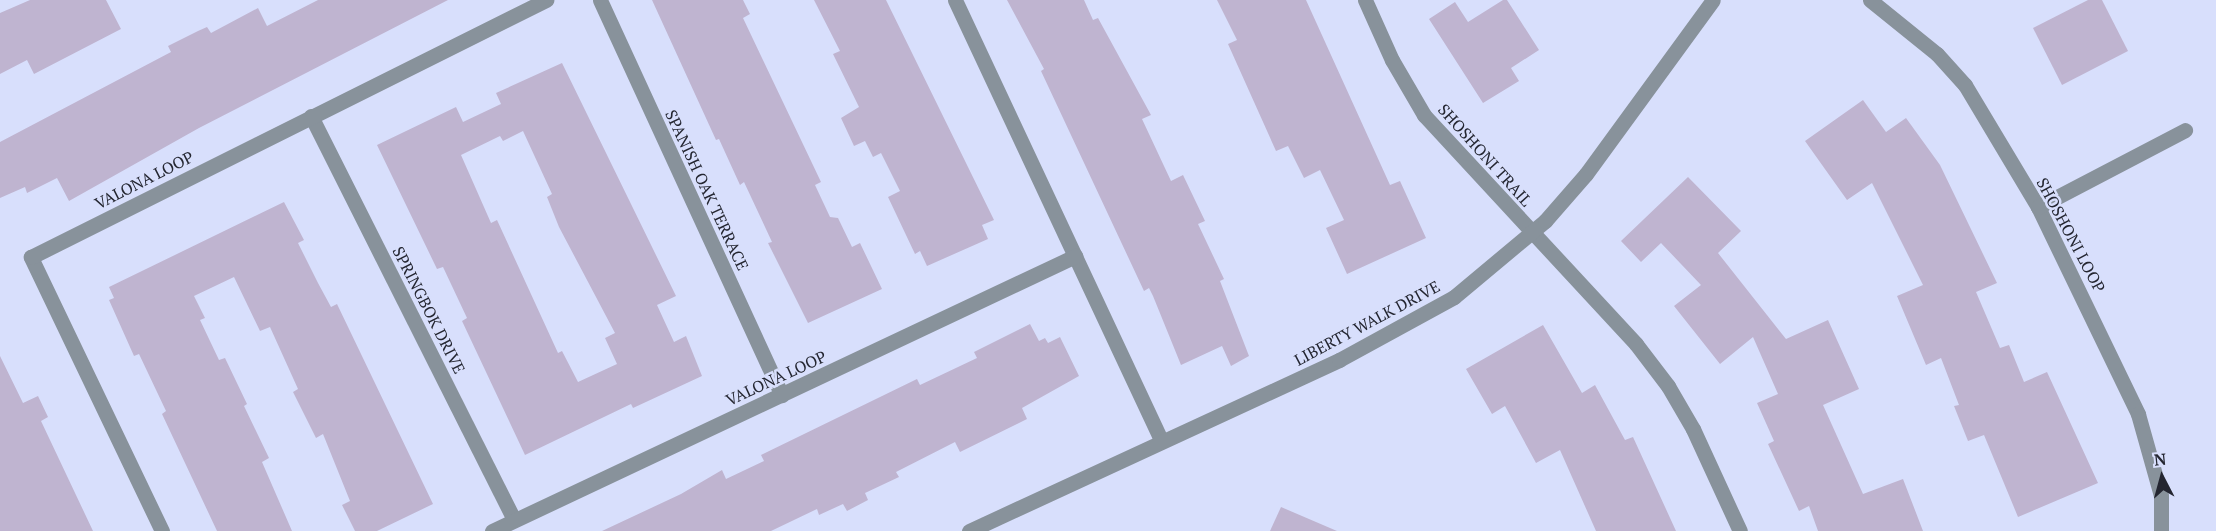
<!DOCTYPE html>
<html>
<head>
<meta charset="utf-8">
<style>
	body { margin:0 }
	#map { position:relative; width:2216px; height:531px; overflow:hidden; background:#d8dffc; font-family:"PT Serif",serif }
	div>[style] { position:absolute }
	.building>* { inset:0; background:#bfb4d0 }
	.minor>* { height:15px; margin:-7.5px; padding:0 7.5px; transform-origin:7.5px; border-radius:7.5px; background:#88929b }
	span { translate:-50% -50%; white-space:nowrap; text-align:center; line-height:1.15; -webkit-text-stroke:5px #d8dffc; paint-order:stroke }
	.street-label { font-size:16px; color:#242631 }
	.north { position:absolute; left:2132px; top:447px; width:60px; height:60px; -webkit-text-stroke:4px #d8dffc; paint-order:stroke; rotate:354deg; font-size:16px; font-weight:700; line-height:24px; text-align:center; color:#242631 }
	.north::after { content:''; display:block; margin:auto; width:21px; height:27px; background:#242631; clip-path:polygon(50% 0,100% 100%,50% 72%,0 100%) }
</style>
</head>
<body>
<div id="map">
	<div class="building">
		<div style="clip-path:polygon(30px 0,106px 0,121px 29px,34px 74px,27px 60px,0 74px,0 13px)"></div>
		<div style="clip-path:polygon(318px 0,448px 0,199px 128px,69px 201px,57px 178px,27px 193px,25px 187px,0 198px,0 142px,171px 52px,168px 46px,198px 31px,207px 27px,211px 33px,258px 8px,267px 26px)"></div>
		<div style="clip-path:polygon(652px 0,743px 0,750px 14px,743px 18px,821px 182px,815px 185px,830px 217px,838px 218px,852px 247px,860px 243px,882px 289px,808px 323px,768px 243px,772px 242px,744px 182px,740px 185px,719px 139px,716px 140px)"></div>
		<div style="clip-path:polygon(814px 0,886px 0,994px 220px,982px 225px,988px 239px,927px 266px,920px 251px,915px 254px,888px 197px,900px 191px,881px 153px,873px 157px,865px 141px,854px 146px,841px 118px,859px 107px,833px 54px,840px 51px)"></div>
		<div style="clip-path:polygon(1007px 0,1084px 0,1093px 20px,1098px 18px,1151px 115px,1142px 119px,1171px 181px,1183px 175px,1205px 221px,1198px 224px,1224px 279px,1220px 281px,1249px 356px,1231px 366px,1222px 346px,1181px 365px,1153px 296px,1149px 288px,1144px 291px,1041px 71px,1044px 69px)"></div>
		<div style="clip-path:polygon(1217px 0,1306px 0,1390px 185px,1400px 181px,1426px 238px,1347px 274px,1326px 228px,1344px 220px,1320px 170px,1304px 178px,1288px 146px,1276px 151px,1228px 44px,1237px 40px)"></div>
		<div style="clip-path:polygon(1503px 0,1507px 0,1539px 50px,1511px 68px,1519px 81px,1483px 103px,1429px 19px,1455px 2px,1468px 22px)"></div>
		<div style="clip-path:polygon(2088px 0,2102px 0,2128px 51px,2062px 85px,2033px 28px)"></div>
		<div style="clip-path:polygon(evenodd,562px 63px,676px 296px,657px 305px,674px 342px,686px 336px,702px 376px,633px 408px,631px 404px,525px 455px,462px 321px,467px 318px,443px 267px,437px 269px,377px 145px,456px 107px,463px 122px,501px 104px,496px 93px,562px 63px,523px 131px,552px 194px,547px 197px,559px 227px,615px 333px,605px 338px,617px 364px,578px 382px,562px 351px,558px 353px,497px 220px,491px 223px,461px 155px,500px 136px,503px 141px,523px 131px)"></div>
		<div style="clip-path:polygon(1863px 100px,1886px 132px,1906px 118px,1940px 165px,1997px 283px,1976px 292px,2000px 348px,2009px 345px,2024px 382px,2047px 372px,2098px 483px,2018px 517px,1984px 435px,1968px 441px,1954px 406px,1959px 405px,1941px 358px,1926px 365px,1897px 296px,1923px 285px,1872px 183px,1847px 200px,1805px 141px)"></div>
		<div style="clip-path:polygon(1688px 177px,1741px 231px,1718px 253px,1786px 339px,1828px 320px,1859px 389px,1823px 405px,1863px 494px,1903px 479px,1923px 531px,1818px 531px,1809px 506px,1799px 511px,1768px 444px,1774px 441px,1757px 403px,1778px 394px,1753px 337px,1720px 364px,1674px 306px,1701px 285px,1661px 243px,1641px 262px,1621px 241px)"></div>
		<div style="clip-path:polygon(284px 202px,304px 240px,298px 243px,318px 283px,331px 307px,337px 304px,433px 504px,377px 531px,355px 531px,342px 505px,350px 501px,323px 434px,316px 438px,293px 392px,298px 389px,270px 327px,260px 331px,234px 277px,194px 296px,205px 318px,200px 320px,219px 360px,225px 358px,247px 404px,244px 406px,269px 458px,262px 462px,292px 531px,217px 531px,162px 414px,166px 411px,139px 354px,134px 356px,109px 300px,114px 298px,109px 287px)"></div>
		<div style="clip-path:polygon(1030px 324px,1039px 341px,1045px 338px,1048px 343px,1060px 337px,1079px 376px,1022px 408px,1027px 419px,960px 452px,955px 442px,896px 472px,899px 477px,865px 493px,868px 500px,847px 511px,843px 504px,819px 515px,817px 509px,771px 531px,602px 531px,681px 494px,722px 470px,726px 479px,764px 461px,761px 455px,917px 379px,920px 385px,977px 358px,974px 352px)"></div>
		<div style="clip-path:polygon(1543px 325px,1582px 393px,1595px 385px,1625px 440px,1633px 437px,1676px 531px,1596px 531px,1560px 450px,1536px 463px,1505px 406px,1492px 414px,1466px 369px)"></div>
		<div style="clip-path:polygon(0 356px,23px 403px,38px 396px,48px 417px,41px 421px,93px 531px,0 531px)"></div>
		<div style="clip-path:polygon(1281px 507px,1337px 531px,1270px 531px)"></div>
	</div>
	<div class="minor">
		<div style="left:600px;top:0;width:435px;rotate:65.3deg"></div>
		<div style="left:955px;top:0;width:486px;rotate:64.9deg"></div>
		<div style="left:1365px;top:0;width:66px;rotate:65.8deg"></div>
		<div style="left:1392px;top:60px;width:64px;rotate:59.8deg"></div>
		<div style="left:1424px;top:115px;width:312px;rotate:47.2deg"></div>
		<div style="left:1636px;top:344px;width:53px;rotate:52.7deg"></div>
		<div style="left:1668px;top:386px;width:50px;rotate:59.8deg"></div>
		<div style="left:1693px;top:429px;width:112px;rotate:65.3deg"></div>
		<div style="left:1870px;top:0;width:86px;rotate:38.9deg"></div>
		<div style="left:1937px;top:54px;width:42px;rotate:47.9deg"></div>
		<div style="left:1965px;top:85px;width:142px;rotate:59.1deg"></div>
		<div style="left:2038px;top:207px;width:230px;rotate:64.2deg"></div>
		<div style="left:2138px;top:414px;width:85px;rotate:74.3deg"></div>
		<div style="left:2161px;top:496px;width:35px;rotate:90deg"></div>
		<div style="left:311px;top:116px;width:452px;rotate:63.3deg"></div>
		<div style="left:2038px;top:207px;width:166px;rotate:-27.6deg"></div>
		<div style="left:162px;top:531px;width:304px;rotate:-115.6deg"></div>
		<div style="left:31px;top:257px;width:576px;rotate:-26.52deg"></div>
		<div style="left:492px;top:531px;width:645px;rotate:-25.25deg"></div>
		<div style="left:969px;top:531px;width:408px;rotate:-24.8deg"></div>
		<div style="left:1339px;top:360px;width:131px;rotate:-28.7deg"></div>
		<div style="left:1454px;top:297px;width:119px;rotate:-39.9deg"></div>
		<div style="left:1545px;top:221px;width:62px;rotate:-48.9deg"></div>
		<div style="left:1586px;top:174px;width:215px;rotate:-53.9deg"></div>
	</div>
	<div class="street-label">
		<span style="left:1485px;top:155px;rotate:48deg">SHOSHONI TRAIL</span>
		<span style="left:144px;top:180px;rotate:-27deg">VALONA LOOP</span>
		<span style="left:707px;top:190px;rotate:65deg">SPANISH OAK TERRACE</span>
		<span style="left:2071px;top:235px;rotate:62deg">SHOSHONI LOOP</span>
		<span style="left:429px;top:310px;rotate:63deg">SPRINGBOK DRIVE</span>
		<span style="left:1367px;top:323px;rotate:-28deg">LIBERTY WALK DRIVE</span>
		<span style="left:776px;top:378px;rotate:-25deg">VALONA LOOP</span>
	</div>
	<div class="north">N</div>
</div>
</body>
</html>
